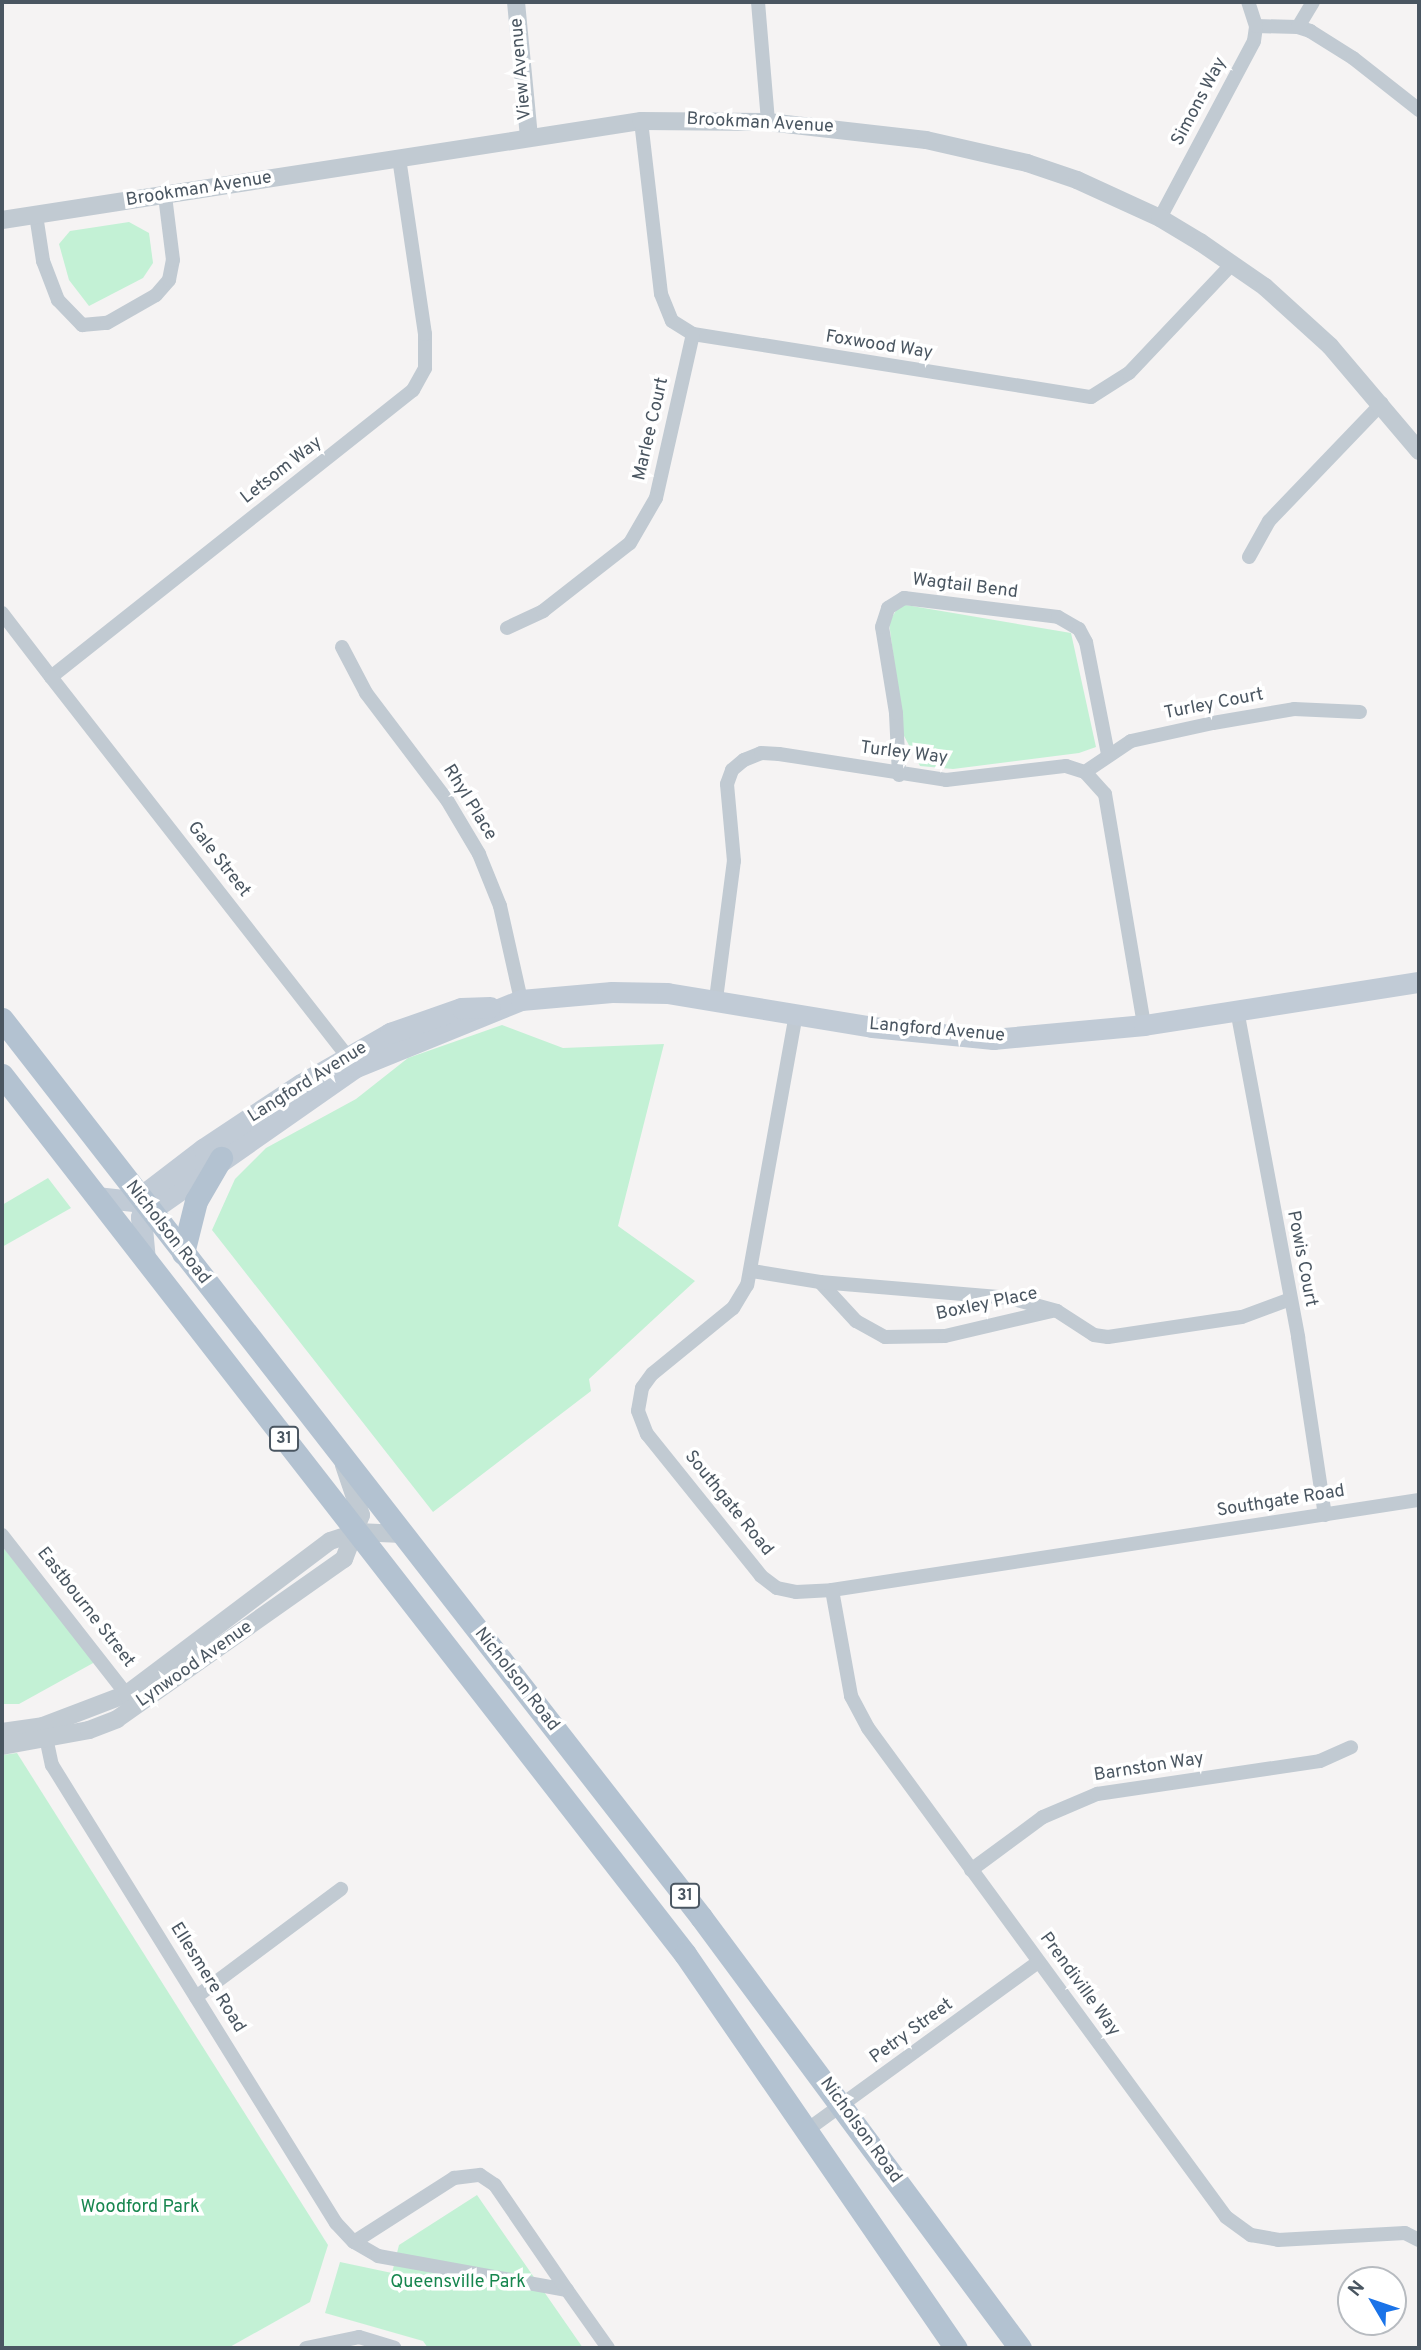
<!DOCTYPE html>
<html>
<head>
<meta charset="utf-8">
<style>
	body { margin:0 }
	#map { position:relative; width:1421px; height:2350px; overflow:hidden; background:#f5f3f3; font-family:Overpass,sans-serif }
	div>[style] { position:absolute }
	.green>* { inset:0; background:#c3f1d5 }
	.minor>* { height:14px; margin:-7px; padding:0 7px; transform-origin:7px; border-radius:7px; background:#c1cad2 }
	.tertiary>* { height:18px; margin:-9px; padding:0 9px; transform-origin:9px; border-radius:9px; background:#c1cad2 }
	.secondary>* { height:21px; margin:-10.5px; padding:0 10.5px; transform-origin:10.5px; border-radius:10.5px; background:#c1cbd6 }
	.primary>* { height:23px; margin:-11.5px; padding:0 11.5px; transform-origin:11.5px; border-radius:11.5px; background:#b3c2d1 }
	span { translate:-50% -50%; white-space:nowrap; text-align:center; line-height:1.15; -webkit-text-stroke:7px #fff; paint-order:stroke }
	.shield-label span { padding:2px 5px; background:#fff; border:2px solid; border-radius:5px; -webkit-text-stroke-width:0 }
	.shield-label { font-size:16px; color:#4a5661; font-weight:700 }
	.street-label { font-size:18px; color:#4a5661 }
	.park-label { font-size:18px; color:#17864f }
	.frame { position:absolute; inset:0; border:4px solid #4a5661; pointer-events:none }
	.north { position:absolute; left:1337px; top:2266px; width:70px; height:70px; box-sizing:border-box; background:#fff; border:2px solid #b7bbc0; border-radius:50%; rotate:309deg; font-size:19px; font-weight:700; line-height:28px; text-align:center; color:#4a5661 }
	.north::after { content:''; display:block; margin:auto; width:24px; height:32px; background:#1a73e8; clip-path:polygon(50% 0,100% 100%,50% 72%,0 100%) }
</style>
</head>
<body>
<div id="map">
	<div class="green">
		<div style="clip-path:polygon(129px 222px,149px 233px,153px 263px,143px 278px,89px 306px,69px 280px,59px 244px,70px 231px)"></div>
		<div style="clip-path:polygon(900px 604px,1071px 633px,1096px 747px,1079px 753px,953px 769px,920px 766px,903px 734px,889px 622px)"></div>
		<div style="clip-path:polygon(502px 1025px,563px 1048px,664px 1044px,618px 1226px,695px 1281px,589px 1379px,591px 1391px,433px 1512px,212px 1230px,235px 1179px,266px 1148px,356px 1099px,408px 1058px)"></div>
		<div style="clip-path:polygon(48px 1178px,71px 1208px,2px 1247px,2px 1205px)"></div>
		<div style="clip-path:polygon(2px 1546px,95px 1662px,19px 1704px,2px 1704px)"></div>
		<div style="clip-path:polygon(17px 1753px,328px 2245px,310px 2302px,228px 2348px,2px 2348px,2px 1755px)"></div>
		<div style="clip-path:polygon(477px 2195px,583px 2348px,428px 2348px,423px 2341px,325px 2313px,340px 2262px,392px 2273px,399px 2245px)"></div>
	</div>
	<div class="minor">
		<div style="left:758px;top:2px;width:120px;rotate:85.2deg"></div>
		<div style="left:1256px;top:26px;width:42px;rotate:1.4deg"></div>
		<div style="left:1298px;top:27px;width:13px;rotate:18deg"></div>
		<div style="left:1310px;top:31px;width:51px;rotate:32.1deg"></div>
		<div style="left:1353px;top:58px;width:84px;rotate:38.2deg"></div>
		<div style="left:1298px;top:27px;width:29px;rotate:-59deg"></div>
		<div style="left:641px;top:121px;width:174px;rotate:83.4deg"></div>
		<div style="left:661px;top:294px;width:29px;rotate:68deg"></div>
		<div style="left:672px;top:321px;width:25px;rotate:32deg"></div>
		<div style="left:693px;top:334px;width:403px;rotate:9deg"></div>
		<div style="left:1091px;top:397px;width:45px;rotate:-32.3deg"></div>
		<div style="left:1129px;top:373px;width:150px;rotate:-46.6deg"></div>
		<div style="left:36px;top:215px;width:47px;rotate:81.3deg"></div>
		<div style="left:43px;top:261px;width:42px;rotate:69deg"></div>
		<div style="left:58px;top:300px;width:35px;rotate:46deg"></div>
		<div style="left:82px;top:325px;width:25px;rotate:-5deg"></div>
		<div style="left:107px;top:323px;width:56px;rotate:-29.7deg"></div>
		<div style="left:156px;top:295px;width:20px;rotate:-49deg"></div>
		<div style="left:169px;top:280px;width:20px;rotate:-79deg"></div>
		<div style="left:173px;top:260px;width:64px;rotate:-97.1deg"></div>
		<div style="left:1160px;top:218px;width:200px;rotate:-62deg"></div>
		<div style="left:1254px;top:41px;width:15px;rotate:-82deg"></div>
		<div style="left:1256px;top:26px;width:25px;rotate:-108deg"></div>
		<div style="left:1249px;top:557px;width:41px;rotate:-60.9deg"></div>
		<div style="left:1269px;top:521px;width:163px;rotate:-46.2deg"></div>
		<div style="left:2px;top:613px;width:81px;rotate:52.6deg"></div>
		<div style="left:51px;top:677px;width:462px;rotate:-38.4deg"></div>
		<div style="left:413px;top:390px;width:25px;rotate:-61deg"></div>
		<div style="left:425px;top:368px;width:34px;rotate:-90deg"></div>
		<div style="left:425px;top:334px;width:178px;rotate:-98.4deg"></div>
		<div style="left:507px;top:628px;width:40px;rotate:-25deg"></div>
		<div style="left:543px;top:611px;width:110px;rotate:-38deg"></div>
		<div style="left:630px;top:543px;width:52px;rotate:-60deg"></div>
		<div style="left:656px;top:498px;width:168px;rotate:-77.3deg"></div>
		<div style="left:342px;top:647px;width:52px;rotate:62.4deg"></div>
		<div style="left:366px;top:693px;width:134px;rotate:52.9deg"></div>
		<div style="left:447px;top:800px;width:63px;rotate:59.3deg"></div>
		<div style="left:479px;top:854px;width:56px;rotate:68deg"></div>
		<div style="left:500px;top:906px;width:96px;rotate:77.4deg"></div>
		<div style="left:51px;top:677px;width:489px;rotate:52deg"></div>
		<div style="left:1085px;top:772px;width:55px;rotate:-34deg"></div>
		<div style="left:1131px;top:741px;width:84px;rotate:-12.4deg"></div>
		<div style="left:1213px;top:723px;width:82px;rotate:-9.8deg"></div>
		<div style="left:1294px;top:709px;width:66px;rotate:2.6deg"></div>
		<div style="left:899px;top:775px;width:62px;rotate:-92.8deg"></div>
		<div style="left:896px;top:713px;width:87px;rotate:-99.2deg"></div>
		<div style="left:882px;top:627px;width:20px;rotate:-72deg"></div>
		<div style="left:888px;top:608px;width:19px;rotate:-32deg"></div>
		<div style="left:904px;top:598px;width:155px;rotate:7deg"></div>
		<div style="left:1058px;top:617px;width:24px;rotate:30deg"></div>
		<div style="left:1079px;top:629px;width:15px;rotate:62deg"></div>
		<div style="left:1086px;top:642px;width:114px;rotate:78.9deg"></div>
		<div style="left:716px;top:999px;width:139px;rotate:-82.6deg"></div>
		<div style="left:734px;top:861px;width:77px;rotate:-95.2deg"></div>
		<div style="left:727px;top:784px;width:15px;rotate:-70deg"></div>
		<div style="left:732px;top:770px;width:16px;rotate:-40deg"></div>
		<div style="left:744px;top:760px;width:18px;rotate:-22deg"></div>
		<div style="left:761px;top:753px;width:18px;rotate:3deg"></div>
		<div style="left:779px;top:754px;width:169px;rotate:8.8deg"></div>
		<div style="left:946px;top:780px;width:121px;rotate:-6.7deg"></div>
		<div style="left:1066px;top:766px;width:20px;rotate:18deg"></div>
		<div style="left:1085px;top:772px;width:30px;rotate:48deg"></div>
		<div style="left:1105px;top:794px;width:234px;rotate:80.4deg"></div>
		<div style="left:1237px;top:1010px;width:333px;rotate:79.4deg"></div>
		<div style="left:1298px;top:1337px;width:180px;rotate:81.4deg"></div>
		<div style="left:796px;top:1014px;width:275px;rotate:100.2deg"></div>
		<div style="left:747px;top:1285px;width:27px;rotate:121deg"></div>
		<div style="left:733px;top:1308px;width:104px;rotate:140.8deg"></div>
		<div style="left:652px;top:1374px;width:17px;rotate:126deg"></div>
		<div style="left:642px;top:1388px;width:23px;rotate:100deg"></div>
		<div style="left:638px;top:1411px;width:25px;rotate:69deg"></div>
		<div style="left:647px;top:1434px;width:182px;rotate:51.2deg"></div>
		<div style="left:761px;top:1576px;width:20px;rotate:37deg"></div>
		<div style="left:777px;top:1588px;width:19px;rotate:12deg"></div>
		<div style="left:796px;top:1592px;width:36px;rotate:-3deg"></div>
		<div style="left:832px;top:1590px;width:594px;rotate:-8.72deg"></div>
		<div style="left:752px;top:1271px;width:69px;rotate:9.2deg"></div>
		<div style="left:820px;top:1282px;width:53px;rotate:47.3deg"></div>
		<div style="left:856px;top:1321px;width:33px;rotate:29deg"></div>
		<div style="left:885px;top:1337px;width:60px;rotate:-1deg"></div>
		<div style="left:945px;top:1336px;width:110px;rotate:-13.2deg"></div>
		<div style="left:820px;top:1282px;width:191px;rotate:4.8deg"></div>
		<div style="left:1010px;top:1298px;width:49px;rotate:15.5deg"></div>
		<div style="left:1057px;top:1311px;width:44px;rotate:33deg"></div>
		<div style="left:1094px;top:1335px;width:14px;rotate:8deg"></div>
		<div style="left:1108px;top:1337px;width:135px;rotate:-8.5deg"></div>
		<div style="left:1242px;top:1317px;width:49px;rotate:-20.3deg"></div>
		<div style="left:2px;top:1535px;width:209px;rotate:52deg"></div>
		<div style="left:832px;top:1590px;width:108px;rotate:79.8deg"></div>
		<div style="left:851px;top:1696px;width:36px;rotate:62deg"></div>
		<div style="left:868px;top:1728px;width:606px;rotate:53.79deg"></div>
		<div style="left:1226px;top:2217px;width:31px;rotate:36deg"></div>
		<div style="left:1251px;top:2235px;width:27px;rotate:10deg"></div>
		<div style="left:1278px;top:2240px;width:127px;rotate:-3.2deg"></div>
		<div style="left:1405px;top:2233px;width:16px;rotate:27deg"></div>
		<div style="left:44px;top:1728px;width:38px;rotate:78deg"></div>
		<div style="left:52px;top:1765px;width:539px;rotate:58.2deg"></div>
		<div style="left:336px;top:2223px;width:26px;rotate:47deg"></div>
		<div style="left:354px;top:2242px;width:28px;rotate:30deg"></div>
		<div style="left:378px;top:2256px;width:192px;rotate:10.2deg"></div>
		<div style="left:567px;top:2290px;width:71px;rotate:54.7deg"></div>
		<div style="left:971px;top:1870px;width:89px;rotate:-36.4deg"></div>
		<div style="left:1043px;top:1817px;width:59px;rotate:-23.1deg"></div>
		<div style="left:1097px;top:1794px;width:225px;rotate:-8.4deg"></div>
		<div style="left:1320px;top:1761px;width:34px;rotate:-24deg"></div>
		<div style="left:196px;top:1997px;width:181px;rotate:-36.7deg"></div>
		<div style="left:807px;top:2130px;width:286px;rotate:-36deg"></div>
		<div style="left:354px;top:2242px;width:119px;rotate:-32.6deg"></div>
		<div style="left:454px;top:2178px;width:26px;rotate:-7deg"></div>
		<div style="left:480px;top:2175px;width:18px;rotate:34deg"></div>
		<div style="left:495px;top:2185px;width:127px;rotate:55.6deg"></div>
		<div style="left:306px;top:2348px;width:54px;rotate:-11.7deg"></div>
		<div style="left:359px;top:2337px;width:37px;rotate:17deg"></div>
	</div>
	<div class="tertiary">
		<div style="left:516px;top:2px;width:135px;rotate:84.5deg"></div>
		<div style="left:2px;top:220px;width:647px;rotate:-8.81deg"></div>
		<div style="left:641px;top:121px;width:127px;rotate:0.5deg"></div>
		<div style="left:768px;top:122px;width:159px;rotate:6.5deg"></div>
		<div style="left:926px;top:140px;width:104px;rotate:12.8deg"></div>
		<div style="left:1027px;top:163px;width:53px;rotate:18.8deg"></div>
		<div style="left:1077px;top:180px;width:91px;rotate:24.6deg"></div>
		<div style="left:1160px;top:218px;width:47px;rotate:31deg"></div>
		<div style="left:1200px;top:242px;width:79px;rotate:34.7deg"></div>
		<div style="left:1265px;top:287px;width:88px;rotate:42.2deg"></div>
		<div style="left:1330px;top:346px;width:138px;rotate:49.7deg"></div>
		<div style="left:2px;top:1732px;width:41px;rotate:-8.3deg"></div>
		<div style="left:43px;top:1726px;width:90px;rotate:-20.9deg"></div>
		<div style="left:127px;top:1694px;width:254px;rotate:-37deg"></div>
		<div style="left:330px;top:1541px;width:28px;rotate:-18deg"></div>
		<div style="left:357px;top:1532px;width:45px;rotate:2.5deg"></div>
		<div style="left:2px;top:1746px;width:88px;rotate:-10.4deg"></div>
		<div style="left:89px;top:1730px;width:30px;rotate:-21deg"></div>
		<div style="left:117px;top:1719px;width:278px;rotate:-35.2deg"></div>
		<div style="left:344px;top:1559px;width:47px;rotate:-68.9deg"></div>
		<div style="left:361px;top:1515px;width:53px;rotate:-108.8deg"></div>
	</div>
	<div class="secondary">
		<div style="left:96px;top:1197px;width:64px;rotate:6.2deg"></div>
		<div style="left:160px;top:1204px;width:239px;rotate:-35deg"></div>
		<div style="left:356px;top:1067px;width:178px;rotate:-22.1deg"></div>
		<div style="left:521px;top:1000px;width:91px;rotate:-5deg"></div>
		<div style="left:612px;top:992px;width:55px;rotate:1deg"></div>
		<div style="left:667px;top:993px;width:208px;rotate:9.4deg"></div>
		<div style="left:872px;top:1027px;width:122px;rotate:5.7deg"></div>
		<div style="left:993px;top:1039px;width:152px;rotate:-5.3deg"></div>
		<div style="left:1144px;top:1025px;width:278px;rotate:-8.9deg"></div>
		<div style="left:145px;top:1260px;width:43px;rotate:-95.3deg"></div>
		<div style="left:141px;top:1217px;width:27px;rotate:-75deg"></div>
		<div style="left:148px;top:1191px;width:69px;rotate:-37.4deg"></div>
		<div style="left:203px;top:1149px;width:118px;rotate:-33.6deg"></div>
		<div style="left:301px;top:1084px;width:103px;rotate:-29.8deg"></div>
		<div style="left:390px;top:1033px;width:75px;rotate:-19.4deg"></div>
		<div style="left:461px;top:1008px;width:29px;rotate:-2deg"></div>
	</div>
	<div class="primary">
		<div style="left:2px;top:1019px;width:1138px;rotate:52.1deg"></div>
		<div style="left:701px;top:1917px;width:536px;rotate:53.49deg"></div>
		<div style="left:2px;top:1075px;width:1113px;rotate:52.15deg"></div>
		<div style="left:685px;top:1954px;width:478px;rotate:55.5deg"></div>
		<div style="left:183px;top:1253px;width:54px;rotate:-76deg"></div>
		<div style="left:196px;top:1201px;width:50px;rotate:-59.8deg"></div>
	</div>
	<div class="shield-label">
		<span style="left:284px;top:1439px">31</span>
		<span style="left:685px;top:1896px">31</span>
	</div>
	<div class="street-label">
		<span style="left:522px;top:69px;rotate:-95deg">View Avenue</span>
		<span style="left:1200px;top:102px;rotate:-62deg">Simons Way</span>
		<span style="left:760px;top:124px;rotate:3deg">Brookman Avenue</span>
		<span style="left:199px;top:190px;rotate:-9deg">Brookman Avenue</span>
		<span style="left:879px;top:346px;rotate:9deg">Foxwood Way</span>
		<span style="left:652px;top:429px;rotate:-77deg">Marlee Court</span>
		<span style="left:282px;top:471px;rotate:-38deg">Letsom Way</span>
		<span style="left:965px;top:587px;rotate:7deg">Wagtail Bend</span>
		<span style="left:1214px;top:705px;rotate:-11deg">Turley Court</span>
		<span style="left:904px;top:754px;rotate:7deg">Turley Way</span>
		<span style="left:469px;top:803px;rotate:58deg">Rhyl Place</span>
		<span style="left:218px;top:860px;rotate:52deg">Gale Street</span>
		<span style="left:937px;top:1031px;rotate:5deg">Langford Avenue</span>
		<span style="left:308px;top:1083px;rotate:-32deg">Langford Avenue</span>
		<span style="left:167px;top:1233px;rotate:52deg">Nicholson Road</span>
		<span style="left:1301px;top:1259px;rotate:79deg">Powis Court</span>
		<span style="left:987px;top:1305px;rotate:-12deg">Boxley Place</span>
		<span style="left:1281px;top:1502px;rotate:-9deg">Southgate Road</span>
		<span style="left:728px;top:1504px;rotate:51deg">Southgate Road</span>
		<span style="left:85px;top:1608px;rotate:52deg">Eastbourne Street</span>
		<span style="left:195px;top:1665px;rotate:-35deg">Lynwood Avenue</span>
		<span style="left:516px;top:1680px;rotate:52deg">Nicholson Road</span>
		<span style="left:1149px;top:1768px;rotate:-9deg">Barnston Way</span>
		<span style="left:207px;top:1978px;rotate:58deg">Ellesmere Road</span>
		<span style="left:1079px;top:1985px;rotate:54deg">Prendiville Way</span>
		<span style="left:912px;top:2032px;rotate:-36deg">Petry Street</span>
		<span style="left:860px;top:2131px;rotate:54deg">Nicholson Road</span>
	</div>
	<div class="park-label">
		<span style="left:140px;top:2208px">Woodford Park</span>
		<span style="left:458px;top:2283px">Queensville Park</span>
	</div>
	<div class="frame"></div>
	<div class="north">N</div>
</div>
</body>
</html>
